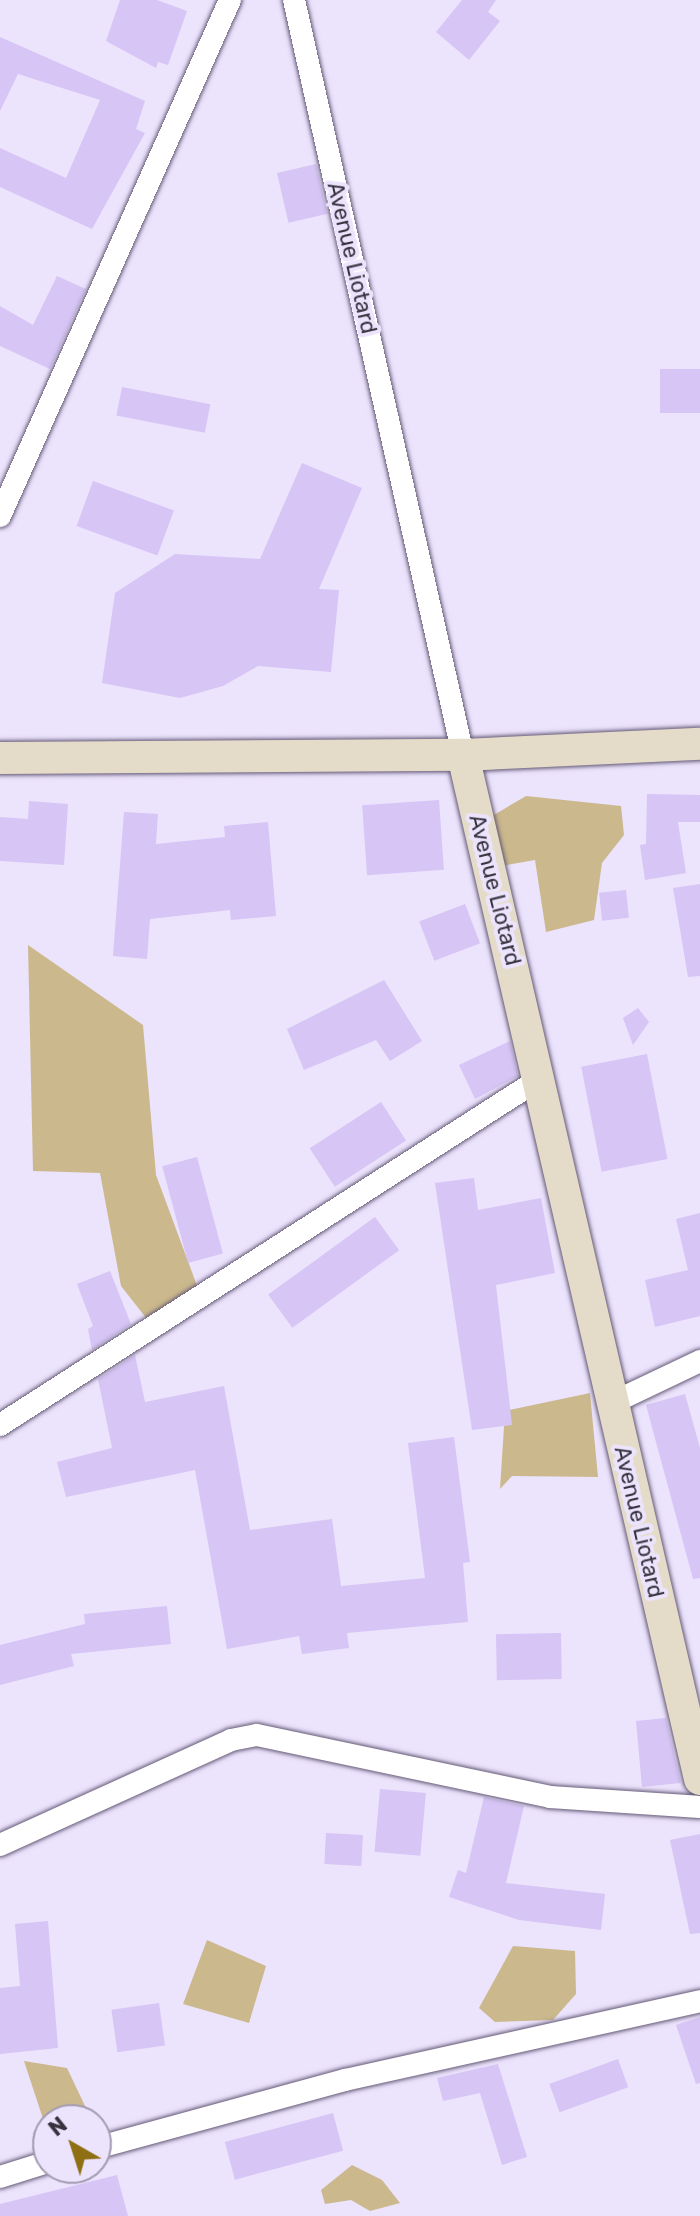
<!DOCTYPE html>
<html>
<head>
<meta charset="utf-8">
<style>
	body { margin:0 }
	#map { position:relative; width:700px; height:2216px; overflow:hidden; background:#ece3fd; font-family:Rubik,sans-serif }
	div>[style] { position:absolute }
	.green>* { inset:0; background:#cbb98d }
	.building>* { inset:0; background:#d6c5f5; transform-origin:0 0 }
	.roads { filter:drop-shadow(0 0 2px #645a76) drop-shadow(0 0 2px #645a76) }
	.street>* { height:22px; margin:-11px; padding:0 11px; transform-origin:11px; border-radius:11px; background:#fff }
	.secondary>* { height:32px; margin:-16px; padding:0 16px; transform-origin:16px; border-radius:16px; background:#e4dcc8 }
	span { translate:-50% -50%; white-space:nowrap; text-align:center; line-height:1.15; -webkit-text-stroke:8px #ece3fd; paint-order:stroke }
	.street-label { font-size:22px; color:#36323e }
	.north { position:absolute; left:32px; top:2104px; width:80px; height:80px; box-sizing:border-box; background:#ece3fd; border:2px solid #a39cb1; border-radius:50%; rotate:321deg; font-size:22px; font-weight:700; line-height:32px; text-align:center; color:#36323e }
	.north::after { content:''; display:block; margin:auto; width:28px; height:36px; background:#8e6f13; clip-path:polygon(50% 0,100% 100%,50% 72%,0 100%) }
</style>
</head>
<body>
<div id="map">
	<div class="green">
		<div style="clip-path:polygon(526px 796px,621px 806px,624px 835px,602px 863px,594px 920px,546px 932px,535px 860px,490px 868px,487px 819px)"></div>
		<div style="clip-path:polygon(28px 945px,143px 1025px,156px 1175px,199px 1291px,154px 1328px,121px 1286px,100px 1173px,33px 1171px)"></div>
		<div style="clip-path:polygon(590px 1393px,598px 1477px,512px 1476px,500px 1489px,505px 1411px)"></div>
		<div style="clip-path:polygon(207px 1940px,266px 1966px,249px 2023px,183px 2004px)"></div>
		<div style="clip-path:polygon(513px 1946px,575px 1951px,576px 1994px,553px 2020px,495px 2022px,479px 2008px)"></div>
		<div style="clip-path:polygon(24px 2061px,67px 2068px,86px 2108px,81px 2120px,48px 2120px,48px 2134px)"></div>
		<div style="clip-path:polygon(352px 2165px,382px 2180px,400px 2203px,370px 2211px,351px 2200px,325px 2204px,321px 2190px)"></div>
	</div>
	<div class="building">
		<div style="clip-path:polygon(120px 0,157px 0,187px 11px,168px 65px,158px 62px,156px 68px,106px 41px)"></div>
		<div style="clip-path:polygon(462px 0,496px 0,488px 12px,500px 21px,469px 60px,436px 32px)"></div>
		<div style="clip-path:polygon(0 37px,145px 101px,136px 129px,145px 133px,92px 229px,0 187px,0 148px,66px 178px,100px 100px,18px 74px,0 111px)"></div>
		<div style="left:316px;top:164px;width:51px;height:40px;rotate:77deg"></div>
		<div style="clip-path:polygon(57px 276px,86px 289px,50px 369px,0 346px,0 306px,33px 325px)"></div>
		<div style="left:700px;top:369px;width:44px;height:40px;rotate:90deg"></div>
		<div style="left:122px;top:387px;width:90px;height:29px;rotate:11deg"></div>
		<div style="clip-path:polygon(302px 463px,362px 488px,319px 589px,339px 590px,331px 672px,258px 666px,223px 686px,180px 698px,102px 683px,115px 593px,175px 554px,260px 559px)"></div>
		<div style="left:93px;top:481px;width:86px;height:48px;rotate:20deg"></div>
		<div style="clip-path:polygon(647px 794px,700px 795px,700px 822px,678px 822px,686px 873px,645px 880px,640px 845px,646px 844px)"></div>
		<div style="left:439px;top:800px;width:70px;height:77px;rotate:86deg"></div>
		<div style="clip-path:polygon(29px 801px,68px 804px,64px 865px,0 861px,0 817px,28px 819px)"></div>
		<div style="clip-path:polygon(124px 812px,158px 814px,156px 844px,225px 837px,224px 826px,268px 822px,276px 916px,231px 920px,230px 910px,150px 919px,147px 959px,113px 956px)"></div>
		<div style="clip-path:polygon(700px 884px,700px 976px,688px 977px,673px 888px)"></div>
		<div style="left:626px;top:890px;width:28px;height:27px;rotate:84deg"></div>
		<div style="left:465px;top:904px;width:42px;height:49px;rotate:69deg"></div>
		<div style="clip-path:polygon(384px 980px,422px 1041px,390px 1061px,376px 1040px,304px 1070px,287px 1029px)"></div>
		<div style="clip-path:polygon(638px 1008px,649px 1022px,633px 1045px,623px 1018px)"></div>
		<div style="clip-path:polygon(510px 1041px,518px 1076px,475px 1099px,459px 1065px)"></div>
		<div style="left:647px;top:1054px;width:107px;height:67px;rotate:79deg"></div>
		<div style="left:381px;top:1102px;width:46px;height:85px;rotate:57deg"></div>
		<div style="left:197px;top:1157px;width:100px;height:36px;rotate:75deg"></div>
		<div style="clip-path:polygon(474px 1178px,478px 1210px,541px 1198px,555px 1273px,496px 1285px,512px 1425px,472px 1430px,435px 1183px)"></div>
		<div style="clip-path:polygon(700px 1213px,700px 1316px,655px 1327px,645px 1280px,688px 1270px,676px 1219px)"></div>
		<div style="left:375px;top:1217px;width:41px;height:132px;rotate:54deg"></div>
		<div style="clip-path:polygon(110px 1271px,131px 1324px,92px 1350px,88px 1329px,93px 1326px,77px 1284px)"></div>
		<div style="clip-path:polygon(135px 1355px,145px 1402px,224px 1386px,250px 1530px,332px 1519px,341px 1586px,425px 1578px,408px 1443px,454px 1437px,470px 1562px,463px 1563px,468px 1622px,347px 1633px,349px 1648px,302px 1654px,299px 1636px,227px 1649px,195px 1470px,66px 1497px,57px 1462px,112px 1448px,98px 1379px)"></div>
		<div style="clip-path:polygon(685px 1394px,700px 1448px,700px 1578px,693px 1579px,646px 1405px)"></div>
		<div style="clip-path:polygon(167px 1606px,171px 1644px,71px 1654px,74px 1666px,0 1685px,0 1645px,85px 1624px,84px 1614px)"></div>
		<div style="left:561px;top:1633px;width:46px;height:65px;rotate:89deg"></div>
		<div style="clip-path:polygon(666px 1718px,681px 1783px,642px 1787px,636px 1721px)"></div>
		<div style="left:380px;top:1789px;width:46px;height:63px;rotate:5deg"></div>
		<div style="clip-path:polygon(484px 1797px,524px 1806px,506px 1883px,605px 1894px,601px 1930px,519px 1920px,449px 1897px,458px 1870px,466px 1873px)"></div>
		<div style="left:326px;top:1833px;width:37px;height:31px;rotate:3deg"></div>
		<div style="clip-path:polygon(700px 1834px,700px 1933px,690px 1934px,670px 1840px)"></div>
		<div style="clip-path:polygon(48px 1921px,58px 2048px,0 2054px,0 1988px,20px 1986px,15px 1924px)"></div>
		<div style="left:159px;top:2003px;width:43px;height:48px;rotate:82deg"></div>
		<div style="clip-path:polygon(700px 2017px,700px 2083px,696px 2084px,676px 2025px)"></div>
		<div style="left:618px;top:2059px;width:30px;height:73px;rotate:70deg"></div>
		<div style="clip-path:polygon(498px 2064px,527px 2157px,502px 2165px,480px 2093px,443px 2101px,437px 2078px)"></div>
		<div style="left:333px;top:2113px;width:39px;height:112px;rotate:75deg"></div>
		<div style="clip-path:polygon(117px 2175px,128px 2216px,0 2216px,0 2204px)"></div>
	</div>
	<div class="roads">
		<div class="street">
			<div style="left:294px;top:0;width:774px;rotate:77.38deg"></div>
			<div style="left:0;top:516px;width:565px;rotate:-65.98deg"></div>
			<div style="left:612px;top:1403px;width:98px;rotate:-25.5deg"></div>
			<div style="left:0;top:1425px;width:643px;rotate:-32.68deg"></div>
			<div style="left:0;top:1845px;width:254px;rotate:-24.4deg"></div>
			<div style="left:231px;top:1740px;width:26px;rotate:-11deg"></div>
			<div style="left:257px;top:1735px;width:299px;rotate:11.9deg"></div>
			<div style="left:550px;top:1797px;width:150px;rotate:3.8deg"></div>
			<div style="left:96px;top:2148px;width:258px;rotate:-15.3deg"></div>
			<div style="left:345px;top:2080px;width:364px;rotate:-12.5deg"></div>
			<div style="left:0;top:2177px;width:50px;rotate:-17.4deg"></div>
		</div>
		<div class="secondary">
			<div style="left:463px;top:755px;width:1051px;rotate:76.97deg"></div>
			<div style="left:0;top:758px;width:463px;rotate:-0.4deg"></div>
			<div style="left:463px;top:755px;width:237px;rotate:-2.7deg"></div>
		</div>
	</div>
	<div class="street-label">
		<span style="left:352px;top:258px;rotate:77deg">Avenue Liotard</span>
		<span style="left:495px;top:890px;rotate:76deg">Avenue Liotard</span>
		<span style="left:639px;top:1522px;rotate:77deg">Avenue Liotard</span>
	</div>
	<div class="north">N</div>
</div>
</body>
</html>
